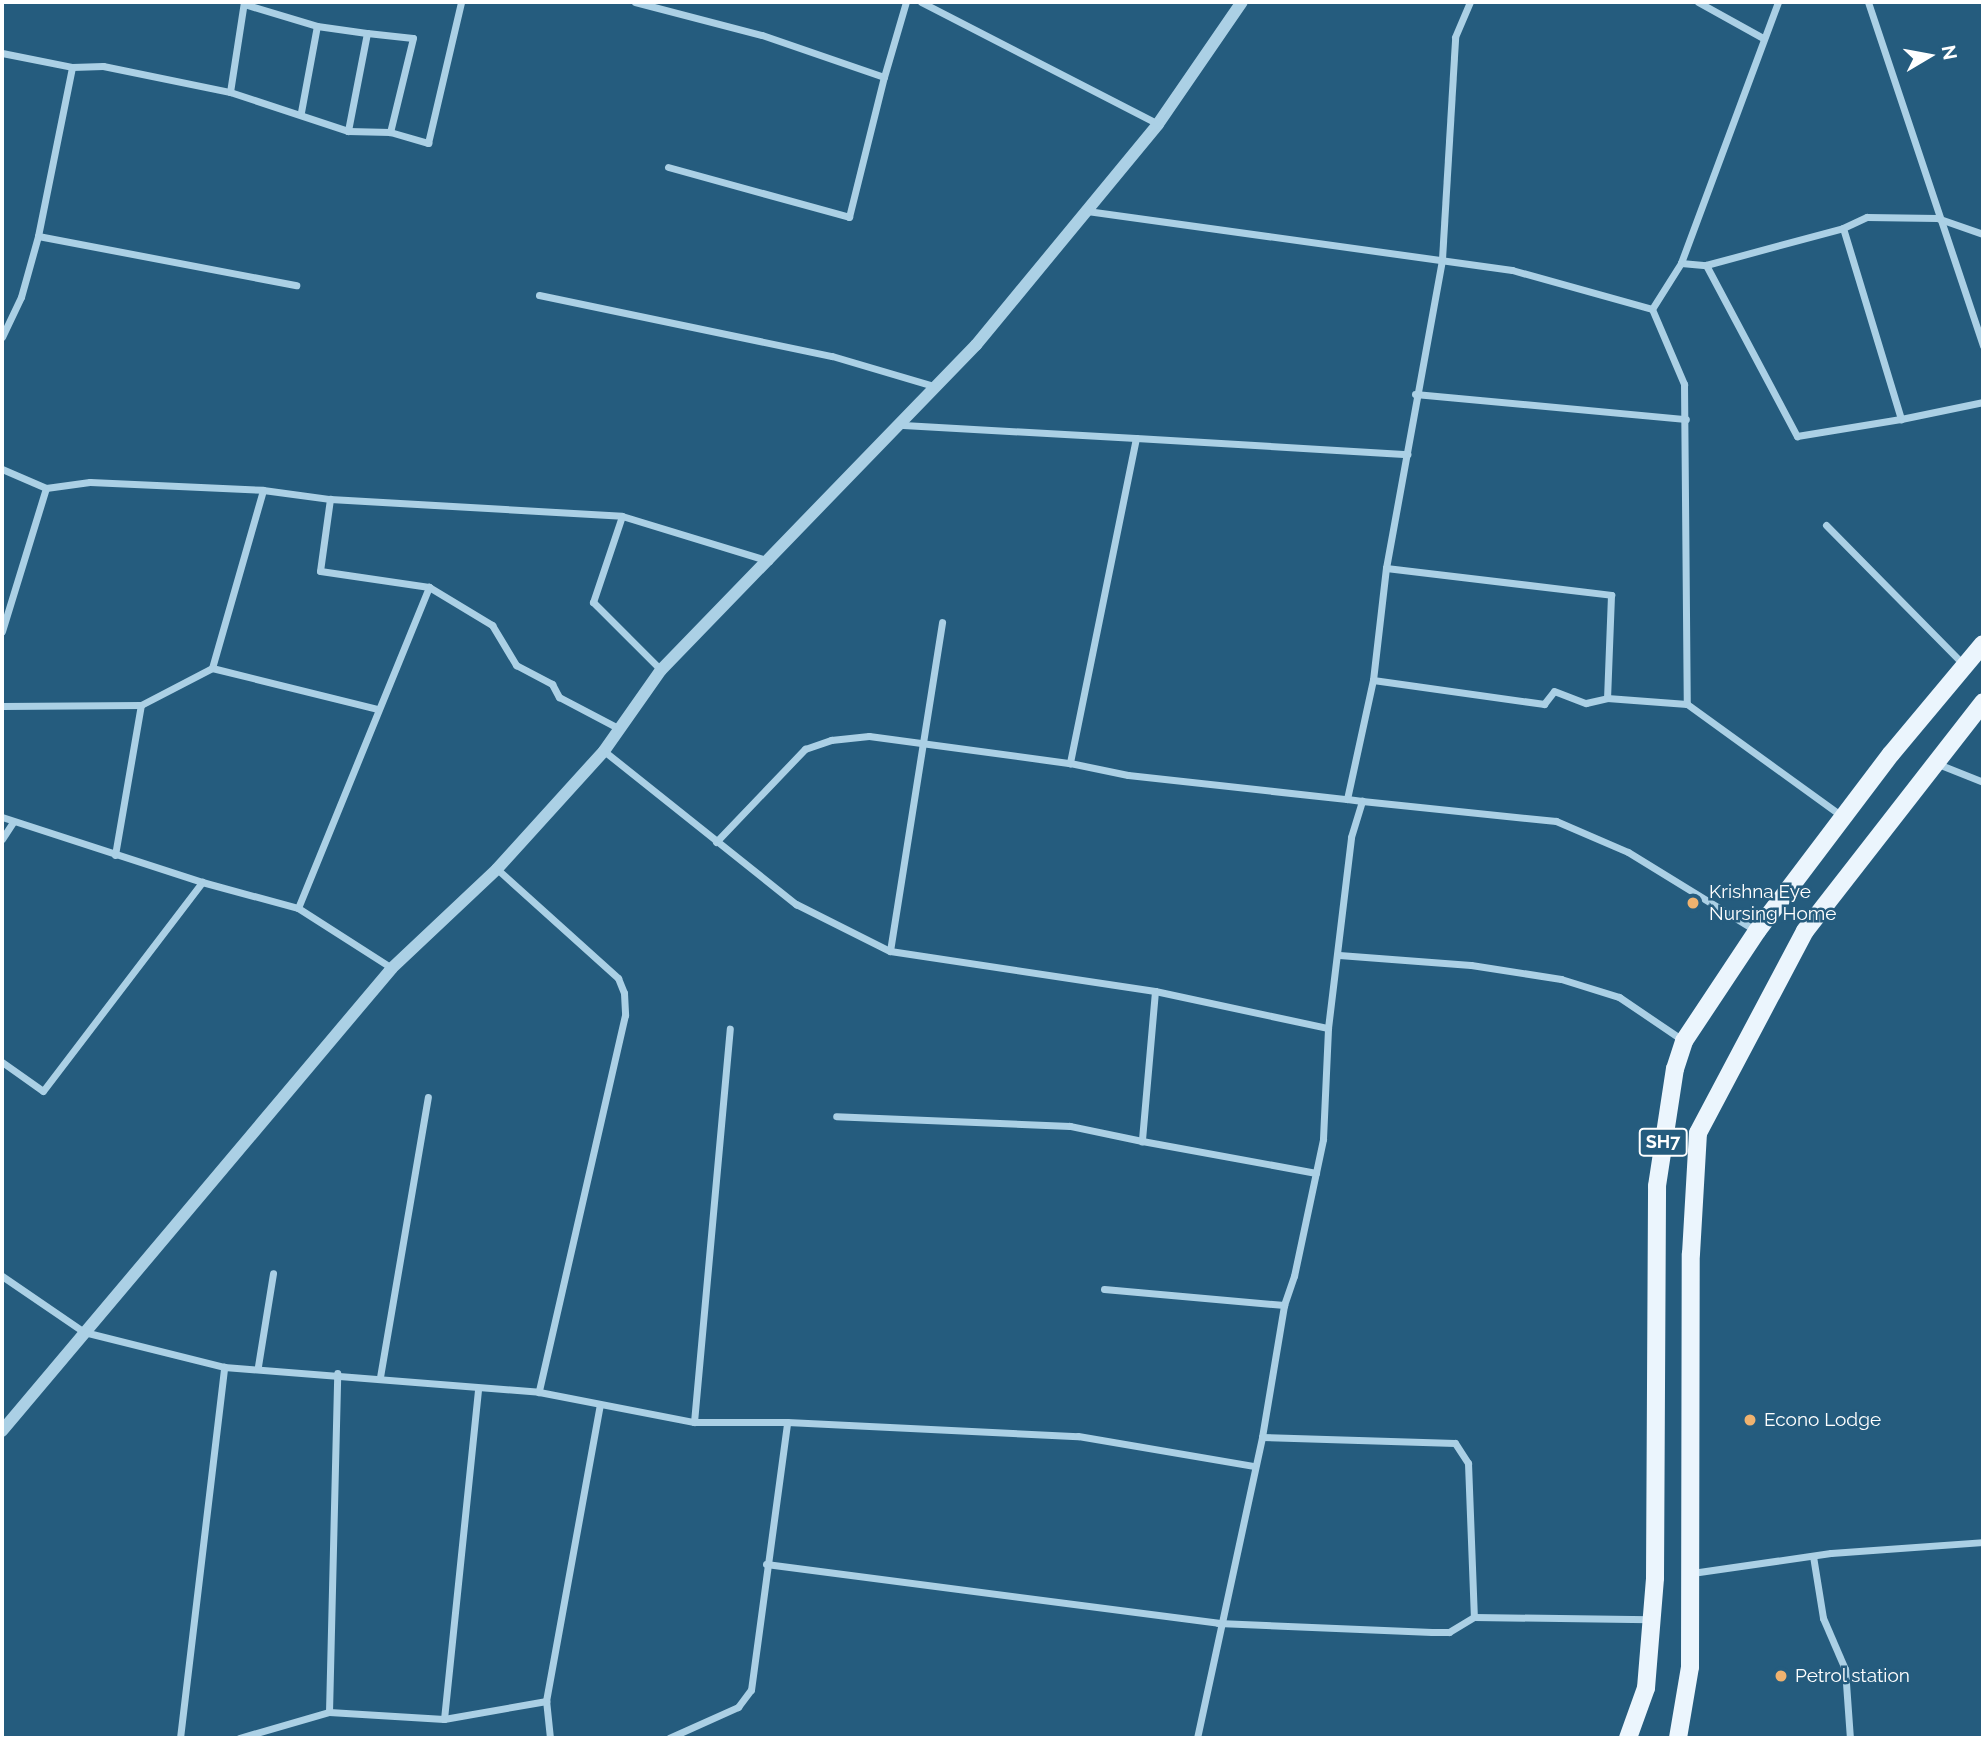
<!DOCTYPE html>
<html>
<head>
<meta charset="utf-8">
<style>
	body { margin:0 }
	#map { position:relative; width:1985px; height:1740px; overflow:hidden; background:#255c7e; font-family:Raleway,sans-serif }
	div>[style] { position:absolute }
	.minor>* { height:7px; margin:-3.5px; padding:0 3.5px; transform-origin:3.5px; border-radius:3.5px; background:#abd0e5 }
	.tertiary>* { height:12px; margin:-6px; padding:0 6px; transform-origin:6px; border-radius:6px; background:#abd0e5 }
	.primary>* { height:18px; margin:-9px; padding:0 9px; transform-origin:9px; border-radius:9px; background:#ebf5fd }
	.dots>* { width:19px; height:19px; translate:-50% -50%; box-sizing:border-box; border:4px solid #255c7e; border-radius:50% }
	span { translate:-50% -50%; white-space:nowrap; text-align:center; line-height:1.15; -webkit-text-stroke:5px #255c7e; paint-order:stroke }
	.shield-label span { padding:2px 5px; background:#255c7e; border:2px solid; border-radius:5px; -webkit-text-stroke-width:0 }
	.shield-label { font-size:18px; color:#fff; font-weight:700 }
	.poi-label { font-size:19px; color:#fff }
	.left { translate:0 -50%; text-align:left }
	.frame { position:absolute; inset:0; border:4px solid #fff; pointer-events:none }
	.north { position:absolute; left:1894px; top:21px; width:70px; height:70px; -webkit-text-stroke:5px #255c7e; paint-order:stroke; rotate:80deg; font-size:19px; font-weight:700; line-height:28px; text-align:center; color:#fff }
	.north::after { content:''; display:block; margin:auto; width:24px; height:32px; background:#fff; clip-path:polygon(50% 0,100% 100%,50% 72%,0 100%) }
</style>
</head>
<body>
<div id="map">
	<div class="minor">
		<div style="left:635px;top:2px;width:131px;rotate:14.6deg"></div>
		<div style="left:762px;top:35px;width:129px;rotate:19deg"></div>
		<div style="left:884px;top:77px;width:78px;rotate:-73.7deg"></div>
		<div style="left:921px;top:2px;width:267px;rotate:27.2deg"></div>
		<div style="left:1698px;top:2px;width:74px;rotate:29deg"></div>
		<div style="left:1778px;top:2px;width:278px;rotate:110.4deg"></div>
		<div style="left:1681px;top:263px;width:25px;rotate:5deg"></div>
		<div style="left:1706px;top:265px;width:142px;rotate:-15.1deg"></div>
		<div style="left:1843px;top:228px;width:26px;rotate:-25deg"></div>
		<div style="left:1867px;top:217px;width:70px;rotate:0.8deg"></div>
		<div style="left:1937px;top:218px;width:49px;rotate:19.2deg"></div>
		<div style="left:1868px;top:2px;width:363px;rotate:71.5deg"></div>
		<div style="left:244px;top:4px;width:76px;rotate:16.8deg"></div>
		<div style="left:317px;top:26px;width:50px;rotate:8deg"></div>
		<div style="left:367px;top:33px;width:100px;rotate:101deg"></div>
		<div style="left:367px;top:33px;width:46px;rotate:6.2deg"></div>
		<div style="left:413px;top:38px;width:97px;rotate:103.7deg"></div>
		<div style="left:2px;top:53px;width:71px;rotate:11.3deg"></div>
		<div style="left:72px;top:67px;width:31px;rotate:-2deg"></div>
		<div style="left:103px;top:66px;width:130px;rotate:11.6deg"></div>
		<div style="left:230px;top:92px;width:124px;rotate:18.3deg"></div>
		<div style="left:348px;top:131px;width:42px;rotate:1.4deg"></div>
		<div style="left:390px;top:132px;width:40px;rotate:16deg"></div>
		<div style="left:428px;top:143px;width:145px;rotate:-76.8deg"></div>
		<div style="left:230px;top:92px;width:91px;rotate:-81.2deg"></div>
		<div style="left:301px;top:112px;width:87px;rotate:-79.5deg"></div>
		<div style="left:668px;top:167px;width:188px;rotate:15.4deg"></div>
		<div style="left:849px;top:217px;width:144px;rotate:-76deg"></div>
		<div style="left:1087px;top:211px;width:429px;rotate:7.9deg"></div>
		<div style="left:1512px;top:270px;width:145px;rotate:15.6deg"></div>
		<div style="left:1843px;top:228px;width:200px;rotate:73.1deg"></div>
		<div style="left:1901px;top:419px;width:84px;rotate:-11.7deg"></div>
		<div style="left:38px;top:236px;width:263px;rotate:10.8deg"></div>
		<div style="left:1681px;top:263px;width:54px;rotate:122.2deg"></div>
		<div style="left:1652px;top:309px;width:82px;rotate:66.9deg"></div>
		<div style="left:1684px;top:384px;width:320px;rotate:89.5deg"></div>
		<div style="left:1687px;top:704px;width:193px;rotate:35.9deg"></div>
		<div style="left:1706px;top:265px;width:194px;rotate:62deg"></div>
		<div style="left:1797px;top:436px;width:105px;rotate:-9.3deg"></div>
		<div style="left:539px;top:295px;width:299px;rotate:11.8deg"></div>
		<div style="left:832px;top:356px;width:109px;rotate:16.4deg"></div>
		<div style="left:2px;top:337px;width:44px;rotate:-64.6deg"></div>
		<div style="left:21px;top:297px;width:63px;rotate:-74.4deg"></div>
		<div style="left:38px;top:236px;width:172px;rotate:-78.6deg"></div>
		<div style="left:1415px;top:394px;width:272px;rotate:5.3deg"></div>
		<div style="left:903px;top:425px;width:233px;rotate:3.2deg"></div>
		<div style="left:1136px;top:438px;width:332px;rotate:101.5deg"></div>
		<div style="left:1136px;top:438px;width:272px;rotate:3.4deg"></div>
		<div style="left:2px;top:469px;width:48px;rotate:23.4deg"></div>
		<div style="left:46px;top:488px;width:150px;rotate:107.1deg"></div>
		<div style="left:46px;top:488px;width:44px;rotate:-7.8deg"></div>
		<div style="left:90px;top:482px;width:173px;rotate:2.6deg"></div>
		<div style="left:263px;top:490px;width:68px;rotate:7.7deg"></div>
		<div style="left:330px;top:499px;width:292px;rotate:3.3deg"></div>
		<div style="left:622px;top:516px;width:154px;rotate:17deg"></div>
		<div style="left:622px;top:516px;width:91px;rotate:108.6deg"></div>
		<div style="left:593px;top:602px;width:96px;rotate:45deg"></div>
		<div style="left:1826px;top:525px;width:195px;rotate:45.4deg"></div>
		<div style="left:1386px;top:568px;width:227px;rotate:6.8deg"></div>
		<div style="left:1611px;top:595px;width:103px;rotate:92.2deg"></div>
		<div style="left:1607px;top:698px;width:80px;rotate:4.3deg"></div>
		<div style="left:429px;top:587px;width:74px;rotate:31.1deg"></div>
		<div style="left:492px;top:625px;width:47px;rotate:59deg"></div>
		<div style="left:516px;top:665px;width:41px;rotate:27.8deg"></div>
		<div style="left:552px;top:684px;width:15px;rotate:62deg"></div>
		<div style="left:559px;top:697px;width:69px;rotate:27.7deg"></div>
		<div style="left:212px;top:668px;width:185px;rotate:-74deg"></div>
		<div style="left:1373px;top:680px;width:173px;rotate:8deg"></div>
		<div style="left:1544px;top:704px;width:16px;rotate:-52deg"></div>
		<div style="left:1554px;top:691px;width:34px;rotate:21deg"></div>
		<div style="left:1586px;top:703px;width:22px;rotate:-13deg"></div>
		<div style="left:2px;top:706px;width:139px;rotate:-0.4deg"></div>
		<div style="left:604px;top:751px;width:246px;rotate:38.6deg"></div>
		<div style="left:796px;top:904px;width:105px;rotate:26.6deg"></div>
		<div style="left:890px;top:951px;width:268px;rotate:8.6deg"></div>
		<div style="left:1155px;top:991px;width:151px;rotate:95deg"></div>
		<div style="left:1142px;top:1141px;width:74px;rotate:-168.2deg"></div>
		<div style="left:1070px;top:1126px;width:234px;rotate:-177.6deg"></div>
		<div style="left:1938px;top:764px;width:48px;rotate:21.8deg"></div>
		<div style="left:1362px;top:801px;width:195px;rotate:5.9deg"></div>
		<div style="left:1556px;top:821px;width:78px;rotate:23.3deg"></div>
		<div style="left:1628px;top:852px;width:149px;rotate:31.6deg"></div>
		<div style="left:2px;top:817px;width:210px;rotate:18deg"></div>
		<div style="left:202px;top:882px;width:99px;rotate:15.2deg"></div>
		<div style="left:298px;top:908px;width:112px;rotate:32.6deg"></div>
		<div style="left:2px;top:839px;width:20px;rotate:-57deg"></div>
		<div style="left:716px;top:842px;width:129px;rotate:-46.3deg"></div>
		<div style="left:805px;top:749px;width:28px;rotate:-19deg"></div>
		<div style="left:831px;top:740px;width:38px;rotate:-6deg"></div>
		<div style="left:869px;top:736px;width:203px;rotate:7.7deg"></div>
		<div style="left:1070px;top:763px;width:59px;rotate:11.7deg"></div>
		<div style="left:1128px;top:775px;width:220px;rotate:6.3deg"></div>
		<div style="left:115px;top:855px;width:152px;rotate:-80.2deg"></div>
		<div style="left:141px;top:705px;width:80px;rotate:-27.5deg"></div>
		<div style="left:212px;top:668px;width:171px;rotate:13.9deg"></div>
		<div style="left:497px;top:869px;width:163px;rotate:42deg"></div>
		<div style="left:618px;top:978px;width:16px;rotate:68deg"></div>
		<div style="left:624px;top:993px;width:22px;rotate:87deg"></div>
		<div style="left:625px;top:1015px;width:387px;rotate:102.9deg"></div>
		<div style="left:298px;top:908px;width:347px;rotate:-67.8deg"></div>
		<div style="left:429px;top:587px;width:110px;rotate:-171.6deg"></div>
		<div style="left:320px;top:571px;width:73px;rotate:-82.1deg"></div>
		<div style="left:890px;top:951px;width:333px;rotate:-81deg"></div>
		<div style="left:1339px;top:955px;width:132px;rotate:4.3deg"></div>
		<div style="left:1471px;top:965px;width:91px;rotate:8.8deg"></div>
		<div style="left:1561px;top:979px;width:61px;rotate:17.2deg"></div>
		<div style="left:1619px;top:997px;width:78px;rotate:34.1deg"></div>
		<div style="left:1155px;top:991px;width:177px;rotate:12.1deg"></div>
		<div style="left:2px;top:1062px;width:50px;rotate:35.3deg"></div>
		<div style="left:43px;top:1091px;width:263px;rotate:-52.7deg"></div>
		<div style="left:1142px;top:1141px;width:177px;rotate:10.4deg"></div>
		<div style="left:2px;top:1276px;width:99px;rotate:34.3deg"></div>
		<div style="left:84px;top:1332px;width:144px;rotate:14deg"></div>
		<div style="left:1104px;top:1289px;width:181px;rotate:5.1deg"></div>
		<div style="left:258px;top:1366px;width:94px;rotate:-80.8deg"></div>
		<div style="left:380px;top:1377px;width:284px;rotate:-80.3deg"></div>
		<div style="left:694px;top:1422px;width:395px;rotate:-84.8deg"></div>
		<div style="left:1262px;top:1437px;width:193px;rotate:1.8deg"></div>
		<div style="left:1455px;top:1443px;width:24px;rotate:57deg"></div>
		<div style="left:1468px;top:1463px;width:154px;rotate:87.8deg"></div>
		<div style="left:1813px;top:1556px;width:63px;rotate:80.8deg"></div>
		<div style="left:1823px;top:1618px;width:56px;rotate:66.7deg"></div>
		<div style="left:1845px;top:1669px;width:69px;rotate:85.9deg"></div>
		<div style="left:766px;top:1564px;width:456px;rotate:7.4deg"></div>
		<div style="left:1218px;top:1623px;width:214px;rotate:2.4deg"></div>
		<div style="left:1432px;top:1632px;width:17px"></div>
		<div style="left:1449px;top:1632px;width:29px;rotate:-31deg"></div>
		<div style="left:1474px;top:1617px;width:176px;rotate:0.7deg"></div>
		<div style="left:1692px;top:1573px;width:140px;rotate:-8.2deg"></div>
		<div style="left:1831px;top:1553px;width:152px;rotate:-4.1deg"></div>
		<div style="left:329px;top:1712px;width:339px;rotate:-88.6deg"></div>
		<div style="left:444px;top:1719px;width:332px;rotate:-84.1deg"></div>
		<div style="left:180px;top:1738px;width:374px;rotate:-83.2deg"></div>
		<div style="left:224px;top:1367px;width:316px;rotate:4.5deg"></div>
		<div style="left:539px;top:1392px;width:158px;rotate:11deg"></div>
		<div style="left:694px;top:1422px;width:93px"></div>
		<div style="left:787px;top:1422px;width:291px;rotate:2.8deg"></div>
		<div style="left:1078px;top:1436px;width:179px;rotate:9.7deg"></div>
		<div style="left:239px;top:1738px;width:94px;rotate:-16.1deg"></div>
		<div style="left:329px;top:1712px;width:115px;rotate:3.5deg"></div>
		<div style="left:444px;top:1719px;width:104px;rotate:-10deg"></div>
		<div style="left:550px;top:1738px;width:37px;rotate:-96deg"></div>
		<div style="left:546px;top:1701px;width:301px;rotate:-79.7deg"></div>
		<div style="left:669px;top:1738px;width:76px;rotate:-24.2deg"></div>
		<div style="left:738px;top:1707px;width:21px;rotate:-53deg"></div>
		<div style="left:751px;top:1690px;width:270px;rotate:-82.3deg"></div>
		<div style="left:1197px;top:1738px;width:308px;rotate:-77.8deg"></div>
		<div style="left:1262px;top:1437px;width:134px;rotate:-80.5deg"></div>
		<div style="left:1284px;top:1305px;width:31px;rotate:-71deg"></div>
		<div style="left:1294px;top:1276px;width:140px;rotate:-78deg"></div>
		<div style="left:1323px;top:1139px;width:111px;rotate:-87.4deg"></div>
		<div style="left:1328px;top:1028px;width:192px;rotate:-83.1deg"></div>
		<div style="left:1351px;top:837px;width:38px;rotate:-73deg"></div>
		<div style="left:1362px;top:801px;width:15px;rotate:-172deg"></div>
		<div style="left:1347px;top:799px;width:122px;rotate:-77.7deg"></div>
		<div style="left:1373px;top:680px;width:113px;rotate:-83.4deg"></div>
		<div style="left:1386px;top:568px;width:314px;rotate:-79.7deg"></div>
		<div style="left:1442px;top:259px;width:222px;rotate:-86.6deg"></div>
		<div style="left:1455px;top:37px;width:38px;rotate:-67deg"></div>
	</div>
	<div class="tertiary">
		<div style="left:2px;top:1431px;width:605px;rotate:-49.89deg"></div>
		<div style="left:392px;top:968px;width:144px;rotate:-43.3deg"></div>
		<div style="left:497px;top:869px;width:159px;rotate:-47.8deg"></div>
		<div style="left:604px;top:751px;width:99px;rotate:-54.9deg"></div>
		<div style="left:661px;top:670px;width:453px;rotate:-45.9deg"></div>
		<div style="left:976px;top:345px;width:286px;rotate:-50.5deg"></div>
		<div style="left:1158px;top:124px;width:148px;rotate:-55.5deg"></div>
	</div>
	<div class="primary">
		<div style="left:1628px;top:1738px;width:53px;rotate:-70.2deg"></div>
		<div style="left:1646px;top:1688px;width:110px;rotate:-85.3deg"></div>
		<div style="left:1655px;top:1578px;width:392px;rotate:-89.7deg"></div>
		<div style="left:1657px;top:1186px;width:118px;rotate:-81.3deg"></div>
		<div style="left:1675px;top:1069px;width:29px;rotate:-72deg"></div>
		<div style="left:1684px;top:1041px;width:132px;rotate:-56.4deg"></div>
		<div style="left:1757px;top:931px;width:222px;rotate:-52.9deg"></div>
		<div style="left:1891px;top:754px;width:143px;rotate:-50.1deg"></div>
		<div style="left:1678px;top:1738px;width:72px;rotate:-80.4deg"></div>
		<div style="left:1690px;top:1667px;width:413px;rotate:-89.9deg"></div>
		<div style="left:1691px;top:1254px;width:121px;rotate:-86.7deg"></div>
		<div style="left:1698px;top:1133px;width:229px;rotate:-62.1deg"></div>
		<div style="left:1805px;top:931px;width:290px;rotate:-52.1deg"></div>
	</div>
	<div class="dots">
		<div style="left:1693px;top:903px;background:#efb26f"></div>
		<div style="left:1750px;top:1420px;background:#efb26f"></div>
		<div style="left:1781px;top:1676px;background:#efb26f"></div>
	</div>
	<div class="shield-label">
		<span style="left:1663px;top:1142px">SH7</span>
	</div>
	<div class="poi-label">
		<span class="left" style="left:1709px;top:903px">Krishna Eye<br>Nursing Home</span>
		<span class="left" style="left:1764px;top:1420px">Econo Lodge</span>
		<span class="left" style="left:1795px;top:1676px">Petrol station</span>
	</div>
	<div class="frame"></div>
	<div class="north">N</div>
</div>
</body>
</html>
